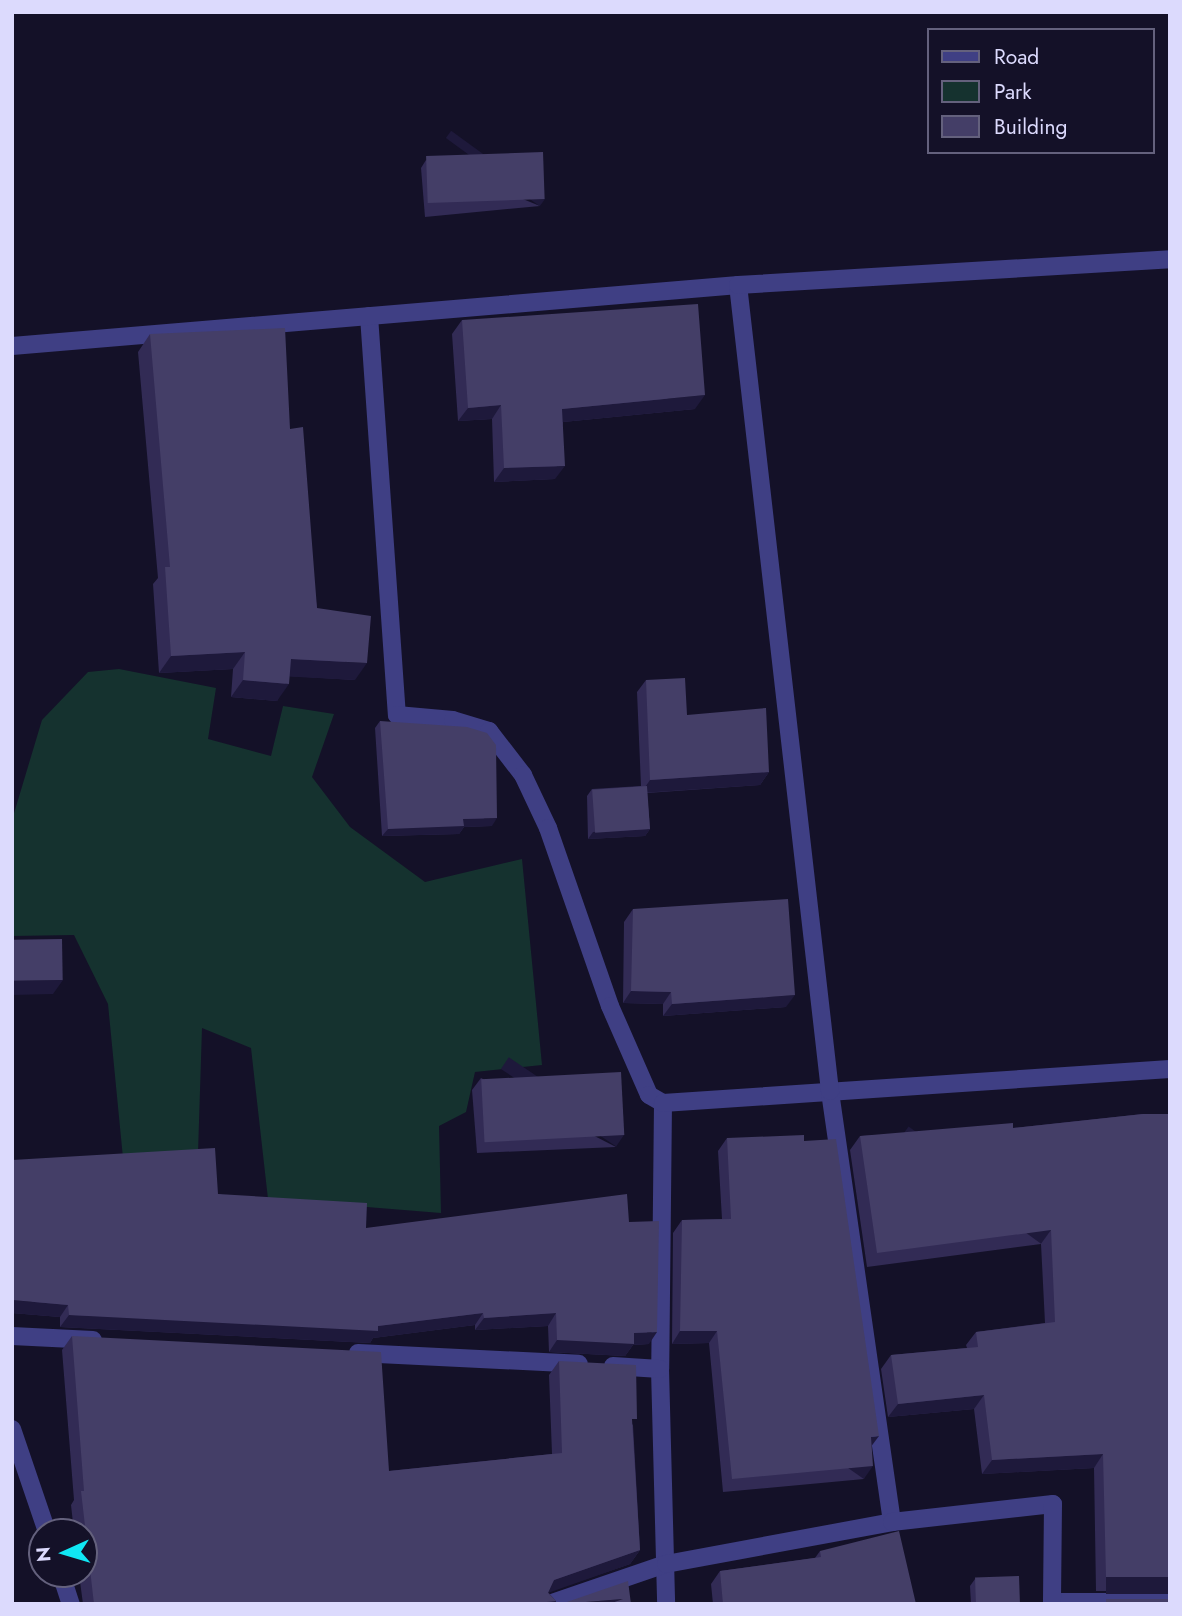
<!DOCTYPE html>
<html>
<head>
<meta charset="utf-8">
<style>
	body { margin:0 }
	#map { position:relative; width:1182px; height:1616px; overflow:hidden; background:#141128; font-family:Jost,sans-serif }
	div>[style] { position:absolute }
	.green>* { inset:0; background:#15322f }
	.minor>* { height:18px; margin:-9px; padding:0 9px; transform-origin:9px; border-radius:9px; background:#3f3f84 }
	.wall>* { inset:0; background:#322b55 }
	.shaded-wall>* { inset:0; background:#1e193b; transform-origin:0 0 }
	.building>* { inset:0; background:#443e67; transform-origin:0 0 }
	span { translate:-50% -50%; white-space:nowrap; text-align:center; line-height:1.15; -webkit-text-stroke:6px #141128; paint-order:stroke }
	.frame { position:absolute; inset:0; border:14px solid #dcdafd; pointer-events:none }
	.legend { position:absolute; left:927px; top:28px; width:228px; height:126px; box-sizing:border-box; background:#141128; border:2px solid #64617d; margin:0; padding:9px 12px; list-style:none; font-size:21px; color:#dcdafd }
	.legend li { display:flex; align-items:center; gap:14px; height:35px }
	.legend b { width:35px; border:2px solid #64617d }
	.north { position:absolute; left:28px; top:1518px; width:70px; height:70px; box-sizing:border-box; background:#141128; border:2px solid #64617d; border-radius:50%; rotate:266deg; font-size:19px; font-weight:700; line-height:28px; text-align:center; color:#dcdafd }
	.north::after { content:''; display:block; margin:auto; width:24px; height:32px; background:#10e7f4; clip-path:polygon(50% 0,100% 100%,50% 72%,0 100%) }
</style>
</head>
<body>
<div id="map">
	<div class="green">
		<div style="clip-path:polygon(119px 669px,216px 688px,208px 739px,271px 756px,283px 706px,334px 714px,312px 777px,350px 827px,425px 882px,522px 859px,542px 1065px,475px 1072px,466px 1112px,439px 1126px,441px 1213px,268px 1199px,251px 1048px,202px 1028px,198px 1153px,123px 1158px,108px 1004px,74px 935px,12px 936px,12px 820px,42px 720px,88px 672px)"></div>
	</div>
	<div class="minor">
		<div style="left:369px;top:316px;width:400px;rotate:86deg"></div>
		<div style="left:397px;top:715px;width:56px;rotate:5.1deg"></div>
		<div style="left:453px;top:720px;width:38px;rotate:17deg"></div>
		<div style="left:489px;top:731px;width:56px;rotate:52.3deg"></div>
		<div style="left:523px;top:775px;width:59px;rotate:64.7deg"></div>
		<div style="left:548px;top:828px;width:188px;rotate:70.8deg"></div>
		<div style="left:610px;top:1006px;width:97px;rotate:66.3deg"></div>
		<div style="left:649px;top:1095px;width:16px;rotate:30deg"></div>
		<div style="left:663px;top:1103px;width:266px;rotate:90.6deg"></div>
		<div style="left:660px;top:1369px;width:235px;rotate:88.5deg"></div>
		<div style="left:12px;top:346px;width:729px;rotate:-4.8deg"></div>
		<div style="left:663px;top:1103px;width:508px;rotate:-3.84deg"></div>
		<div style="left:12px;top:1336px;width:81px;rotate:2.8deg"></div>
		<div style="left:358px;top:1353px;width:221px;rotate:2.8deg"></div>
		<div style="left:613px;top:1366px;width:47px;rotate:3.7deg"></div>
		<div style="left:12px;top:1429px;width:109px;rotate:71.2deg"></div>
		<div style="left:892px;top:1522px;width:435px;rotate:-98.2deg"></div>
		<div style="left:830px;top:1091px;width:811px;rotate:-96.51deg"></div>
		<div style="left:738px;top:285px;width:433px;rotate:-3.4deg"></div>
		<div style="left:61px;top:1574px;width:32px;rotate:72deg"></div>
		<div style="left:1052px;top:1602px;width:118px"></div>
		<div style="left:549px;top:1604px;width:124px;rotate:-18.9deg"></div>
		<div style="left:666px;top:1564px;width:230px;rotate:-10.5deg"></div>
		<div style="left:892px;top:1522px;width:162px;rotate:-6.4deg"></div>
		<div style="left:1053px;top:1504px;width:100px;rotate:90.6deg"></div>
	</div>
	<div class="wall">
		<div style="clip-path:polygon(426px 160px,540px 206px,425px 217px,421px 168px)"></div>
		<div style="clip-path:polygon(462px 320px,695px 409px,563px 422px,555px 479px,494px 482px,492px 419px,458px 421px,452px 334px)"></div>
		<div style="clip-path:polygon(150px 334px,290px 429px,317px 608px,355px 680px,289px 676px,277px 701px,231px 697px,233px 669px,159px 673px,153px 584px,158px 578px,138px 352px)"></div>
		<div style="clip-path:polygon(646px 680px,687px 715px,769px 772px,760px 785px,647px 793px,650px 829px,645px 836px,588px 839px,587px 796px,592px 789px,641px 786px,637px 692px)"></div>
		<div style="clip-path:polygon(380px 721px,492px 826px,464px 827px,459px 834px,382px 836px,375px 728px)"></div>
		<div style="clip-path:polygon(633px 909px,786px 1007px,663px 1016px,663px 1004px,623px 1003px,624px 922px)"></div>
		<div style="clip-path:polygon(481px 1078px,616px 1147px,477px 1153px,472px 1090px)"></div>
		<div style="clip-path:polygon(1143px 1114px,1170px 1591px,1096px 1591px,1094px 1468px,982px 1474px,974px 1409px,888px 1417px,881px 1369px,891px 1355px,967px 1348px,966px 1345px,976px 1332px,1045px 1323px,1041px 1244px,867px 1267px,850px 1150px,860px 1136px,1013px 1128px)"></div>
		<div style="clip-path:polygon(727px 1138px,804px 1141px,871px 1447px,864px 1479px,723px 1492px,709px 1343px,672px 1344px,673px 1233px,682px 1220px,722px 1219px,718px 1151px)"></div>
		<div style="clip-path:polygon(218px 1194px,366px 1228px,629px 1222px,649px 1344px,633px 1345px,625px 1356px,549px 1352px,548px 1326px,475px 1330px,475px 1325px,373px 1338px,370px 1343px,60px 1327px,60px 1317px,12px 1313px)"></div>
		<div style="clip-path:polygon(72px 1336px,389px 1471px,552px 1454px,549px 1375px,559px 1361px,633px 1425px,640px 1550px,630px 1564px,548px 1592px,556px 1601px,555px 1604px,83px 1604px,79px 1574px,84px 1574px,84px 1532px,74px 1532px,71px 1505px,74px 1500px,62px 1350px)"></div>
		<div style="clip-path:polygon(820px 1551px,916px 1604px,713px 1604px,711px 1584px,720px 1571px,815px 1558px)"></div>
		<div style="clip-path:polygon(975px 1579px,1020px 1604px,971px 1604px,970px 1586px)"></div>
	</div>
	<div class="shaded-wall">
		<div style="left:545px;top:199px;width:9px;height:116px;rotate:126deg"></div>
		<div style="clip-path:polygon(705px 395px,695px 409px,553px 423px,562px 409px)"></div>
		<div style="clip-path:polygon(501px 405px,492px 419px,458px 421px,468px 408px)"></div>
		<div style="clip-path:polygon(565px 466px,555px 479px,494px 482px,504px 468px)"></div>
		<div style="clip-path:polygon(245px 652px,233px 669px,159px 673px,171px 656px)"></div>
		<div style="clip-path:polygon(291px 659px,367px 663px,355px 680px,279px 676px)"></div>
		<div style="clip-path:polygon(243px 680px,289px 684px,277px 701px,231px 697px)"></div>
		<div style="clip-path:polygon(769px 772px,760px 785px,641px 793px,650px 780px)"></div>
		<div style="clip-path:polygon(497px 818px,492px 826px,464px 827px,459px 834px,382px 836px,388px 829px,463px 819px)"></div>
		<div style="clip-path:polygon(650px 829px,645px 836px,588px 839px,593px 832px)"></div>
		<div style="clip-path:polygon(63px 980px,53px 994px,12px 995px,12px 981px)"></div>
		<div style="clip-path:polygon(631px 991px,671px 992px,663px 1004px,623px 1003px)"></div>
		<div style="clip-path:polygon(795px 995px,786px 1007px,663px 1016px,672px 1004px)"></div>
		<div style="left:624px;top:1135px;width:14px;height:139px;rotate:124deg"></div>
		<div style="left:1051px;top:1230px;width:17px;height:176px;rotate:126deg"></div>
		<div style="clip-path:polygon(12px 1300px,68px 1305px,60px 1317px,12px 1313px)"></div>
		<div style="clip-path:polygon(483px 1313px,475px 1325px,373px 1338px,370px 1343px,60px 1327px,69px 1315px,378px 1326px)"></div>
		<div style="clip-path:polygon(556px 1313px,548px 1326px,475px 1330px,484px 1318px)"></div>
		<div style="clip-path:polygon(680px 1331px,717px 1331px,709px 1343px,672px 1344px)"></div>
		<div style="clip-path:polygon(657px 1332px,649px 1344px,633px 1345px,625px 1356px,549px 1352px,557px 1340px,634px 1333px)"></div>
		<div style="clip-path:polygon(984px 1395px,974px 1409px,888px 1417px,898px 1404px)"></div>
		<div style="clip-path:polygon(879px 1436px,870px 1448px,871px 1437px)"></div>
		<div style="clip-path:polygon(1103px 1454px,1094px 1468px,982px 1474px,992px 1460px)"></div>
		<div style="left:873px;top:1466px;width:16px;height:142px;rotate:125deg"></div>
		<div style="clip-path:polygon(640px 1550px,630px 1564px,545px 1594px,554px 1580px)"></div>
		<div style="left:1106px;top:1577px;width:64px;height:17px"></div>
		<div style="clip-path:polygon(623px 1599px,619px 1604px,563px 1604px)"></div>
		<div style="clip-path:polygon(556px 1601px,555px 1604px,527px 1604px)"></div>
	</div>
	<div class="building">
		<div style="left:543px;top:152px;width:47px;height:117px;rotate:88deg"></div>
		<div style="clip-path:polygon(698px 304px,705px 395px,562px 409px,565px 466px,504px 468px,501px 405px,468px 408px,462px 320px)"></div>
		<div style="clip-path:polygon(285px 328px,290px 429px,303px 427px,317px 608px,371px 616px,367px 663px,291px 659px,289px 684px,243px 680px,245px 652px,171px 656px,165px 567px,170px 567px,150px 334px)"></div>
		<div style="clip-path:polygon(685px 678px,687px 715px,766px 708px,769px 772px,650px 780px,646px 680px)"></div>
		<div style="clip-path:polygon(380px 721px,467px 727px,487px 733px,496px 745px,497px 818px,463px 819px,464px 826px,388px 829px)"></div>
		<div style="left:647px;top:786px;width:43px;height:55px;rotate:86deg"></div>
		<div style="clip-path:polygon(788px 899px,795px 995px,672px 1004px,671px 992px,631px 991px,633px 909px)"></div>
		<div style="left:62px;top:939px;width:41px;height:50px;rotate:89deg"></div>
		<div style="left:621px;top:1072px;width:63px;height:140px;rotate:87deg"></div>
		<div style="clip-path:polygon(1143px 1114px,1170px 1114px,1170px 1577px,1106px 1577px,1103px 1454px,992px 1460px,984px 1395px,898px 1404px,891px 1355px,978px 1347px,976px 1332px,1055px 1322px,1051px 1230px,877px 1253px,860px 1136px,1013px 1123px,1013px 1128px)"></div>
		<div style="clip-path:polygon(804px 1135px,804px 1141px,836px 1139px,879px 1436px,871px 1437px,873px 1466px,732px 1479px,717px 1331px,680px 1331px,682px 1220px,731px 1219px,727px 1138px)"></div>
		<div style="clip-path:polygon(215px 1148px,218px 1194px,367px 1203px,366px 1228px,627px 1194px,629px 1222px,659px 1221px,657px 1332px,634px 1333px,634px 1344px,557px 1340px,556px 1313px,484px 1318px,483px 1313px,378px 1326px,378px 1331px,69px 1315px,68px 1305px,12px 1300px,12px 1160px)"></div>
		<div style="clip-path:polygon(72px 1336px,381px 1352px,389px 1471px,562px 1453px,559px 1361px,636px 1365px,637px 1419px,632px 1419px,640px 1550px,554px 1580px,548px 1593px,556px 1601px,527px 1604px,94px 1604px,81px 1491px,84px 1491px)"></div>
		<div style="clip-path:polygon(899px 1531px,916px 1604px,723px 1604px,720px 1571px,821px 1557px,820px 1551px)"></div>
		<div style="left:1019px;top:1576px;width:28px;height:44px;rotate:88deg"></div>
		<div style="clip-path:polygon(628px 1581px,631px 1604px,609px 1604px,623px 1599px,561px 1604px)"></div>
		<div style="left:1106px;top:1599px;width:64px;height:5px"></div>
	</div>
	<div class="frame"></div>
	<ul class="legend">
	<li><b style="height:9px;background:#3f3f84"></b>Road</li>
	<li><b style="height:19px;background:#15322f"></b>Park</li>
	<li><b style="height:19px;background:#443e67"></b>Building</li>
	</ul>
	<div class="north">N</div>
</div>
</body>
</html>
